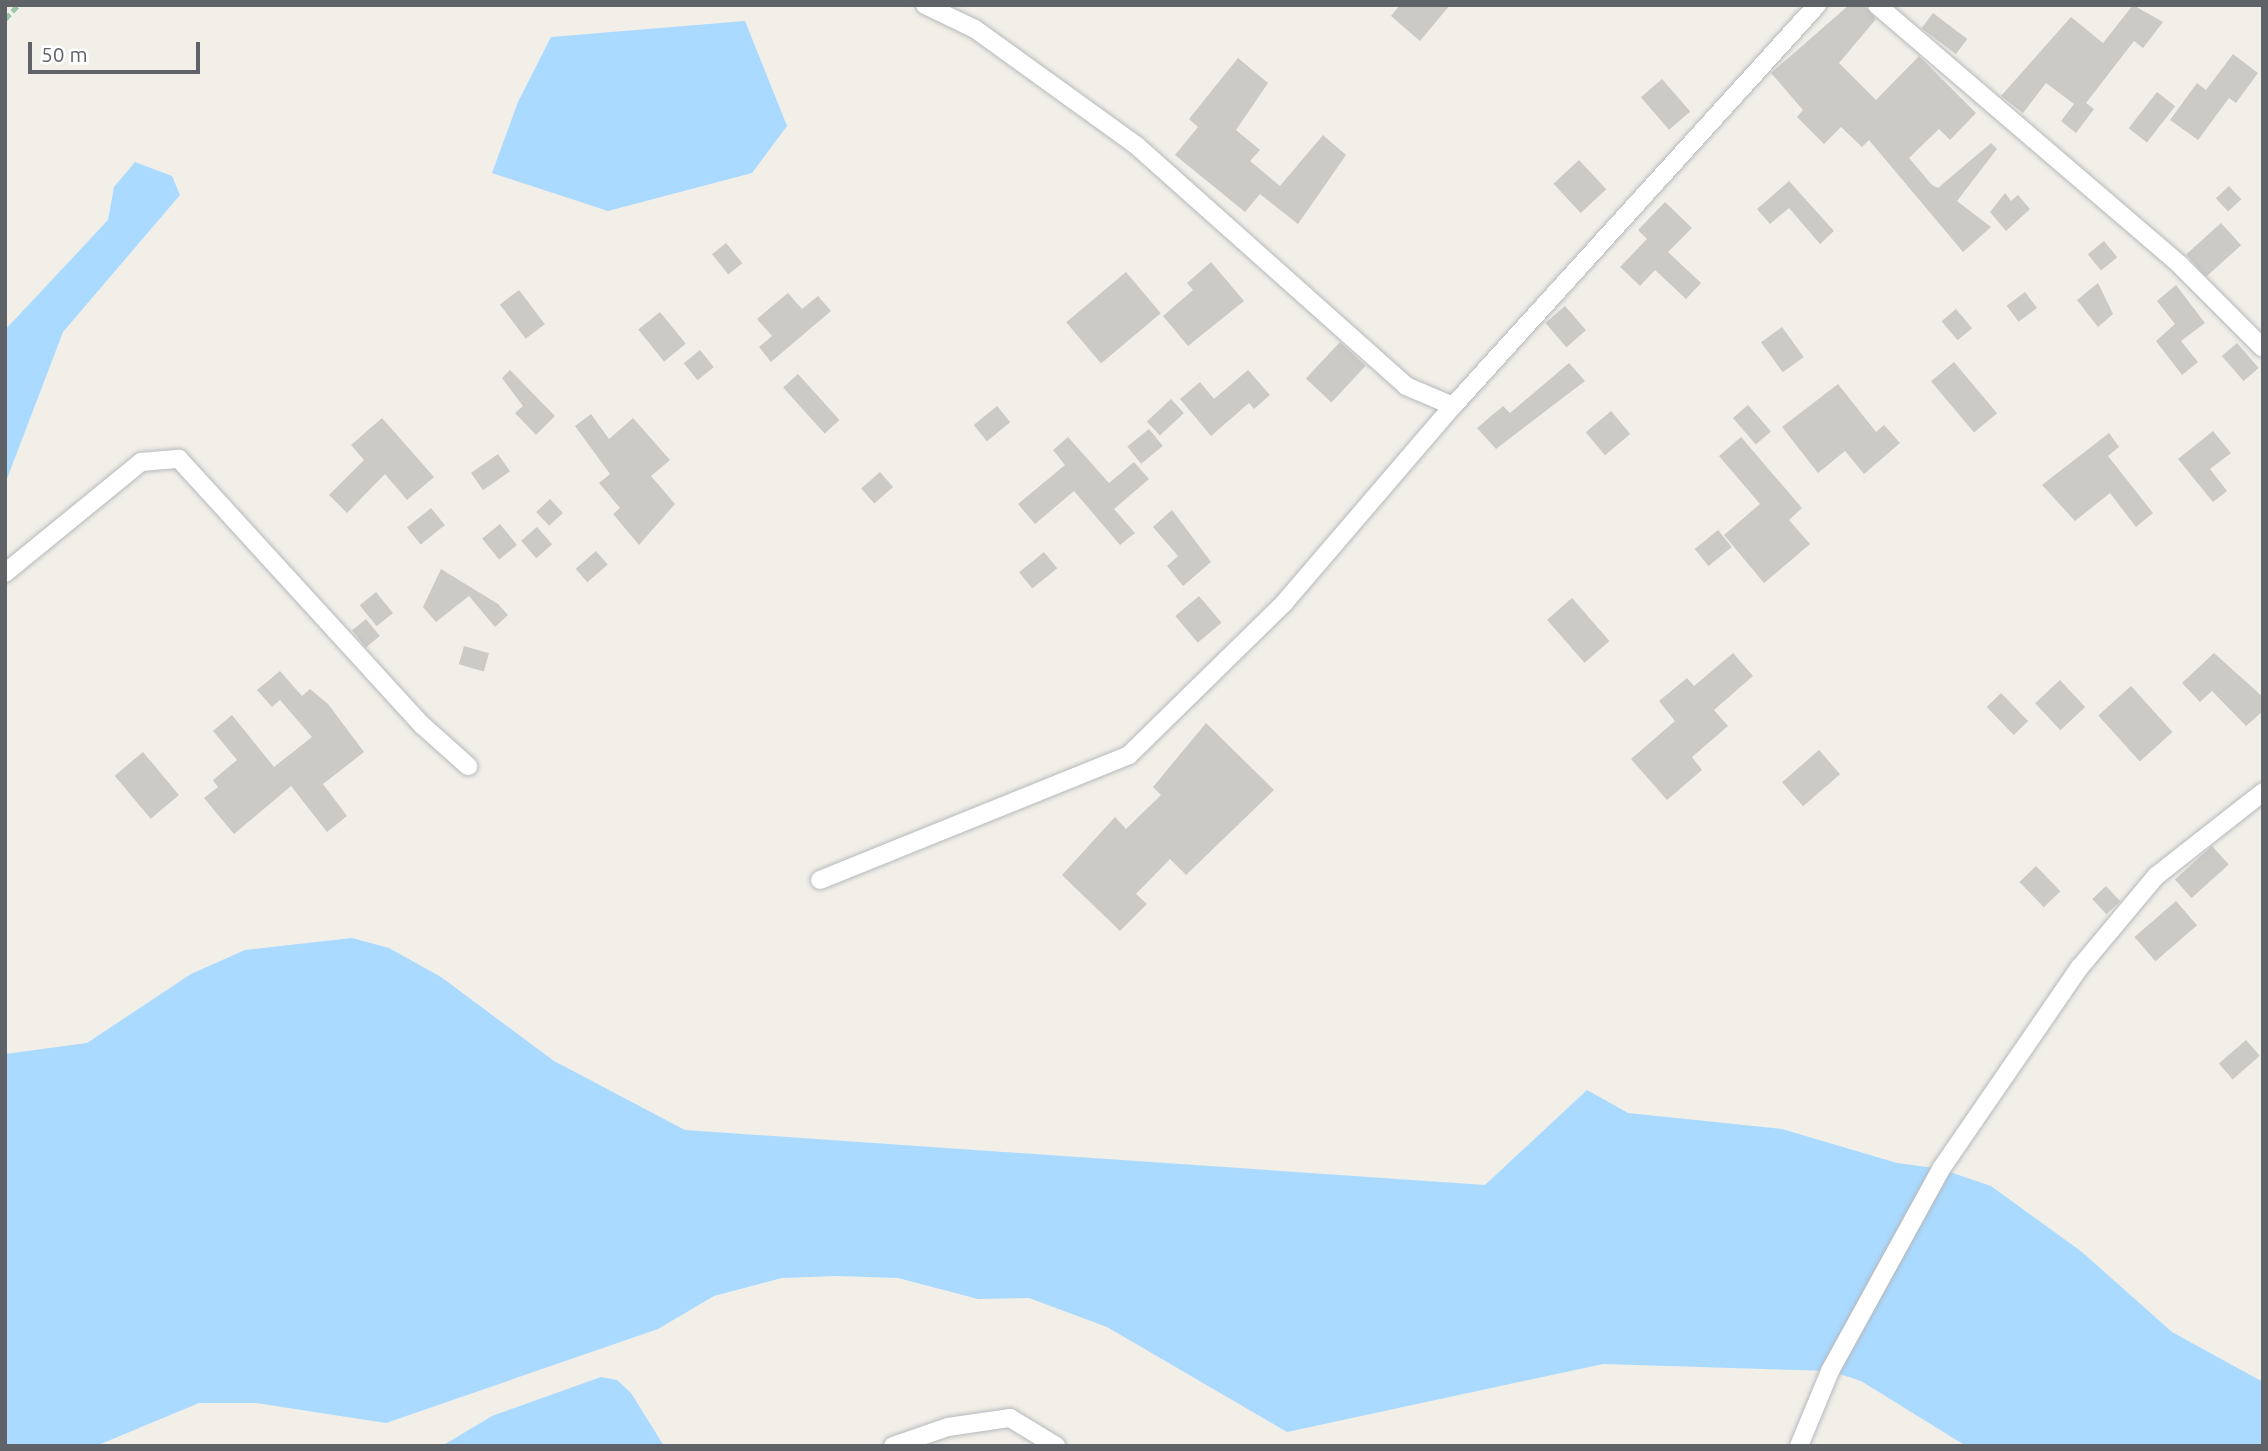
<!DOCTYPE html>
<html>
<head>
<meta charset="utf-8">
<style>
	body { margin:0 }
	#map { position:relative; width:2268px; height:1451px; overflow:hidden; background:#f1efe8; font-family:Ubuntu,sans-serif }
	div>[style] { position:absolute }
	.water>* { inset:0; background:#aadaff }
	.building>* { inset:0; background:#cccac5; transform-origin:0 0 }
	.path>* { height:4.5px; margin-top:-2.25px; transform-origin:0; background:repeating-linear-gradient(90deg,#9cc7a9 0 7px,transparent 0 10.5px) }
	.roads { filter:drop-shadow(0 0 2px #b5b8bc) drop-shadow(0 0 2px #b5b8bc) }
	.street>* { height:18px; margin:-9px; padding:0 9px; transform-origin:9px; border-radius:9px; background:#fff }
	span { translate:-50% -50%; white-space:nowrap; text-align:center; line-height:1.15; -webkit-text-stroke:6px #fff; paint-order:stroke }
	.frame { position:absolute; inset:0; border:7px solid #5f6368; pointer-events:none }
	.scale { position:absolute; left:28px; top:42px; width:172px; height:32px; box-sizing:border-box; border:4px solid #5f6368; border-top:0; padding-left:9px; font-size:21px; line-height:24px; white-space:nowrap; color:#5f6368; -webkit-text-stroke:5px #fff; paint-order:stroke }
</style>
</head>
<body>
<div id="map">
	<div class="water">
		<div style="clip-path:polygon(745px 21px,787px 126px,752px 173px,608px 211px,492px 173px,518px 102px,551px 37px)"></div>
		<div style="clip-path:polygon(135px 162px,172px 176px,180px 195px,63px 332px,5px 484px,5px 330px,108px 220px,114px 187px)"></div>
		<div style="clip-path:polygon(352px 938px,389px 948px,441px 977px,554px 1061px,685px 1130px,1485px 1185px,1587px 1090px,1628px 1113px,1782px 1129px,1897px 1163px,1941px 1169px,1991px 1186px,2082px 1252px,2172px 1332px,2263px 1382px,2263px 1446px,1966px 1446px,1861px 1381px,1830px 1371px,1603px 1364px,1287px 1432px,1107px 1327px,1029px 1298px,978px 1299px,898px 1278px,837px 1276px,782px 1278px,714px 1296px,658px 1329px,386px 1423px,256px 1403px,199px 1403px,96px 1446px,5px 1446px,5px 1054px,87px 1043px,191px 974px,245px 950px)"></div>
		<div style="clip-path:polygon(601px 1377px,617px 1380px,631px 1393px,664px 1446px,442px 1446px,492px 1416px)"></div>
	</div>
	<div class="building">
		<div style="clip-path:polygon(1400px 5px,1450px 5px,1420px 41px,1391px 16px)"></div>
		<div style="clip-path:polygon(1849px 5px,1864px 5px,1876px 19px,1839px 63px,1876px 100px,1919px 56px,1976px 113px,1950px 140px,1939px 129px,1909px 158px,1932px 185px,1938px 188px,1991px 143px,1997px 149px,1957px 201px,1991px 227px,1963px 252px,1869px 140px,1862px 147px,1841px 127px,1824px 144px,1797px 117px,1803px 110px,1771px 73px)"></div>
		<div style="clip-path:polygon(2133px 5px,2163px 22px,2143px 48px,2134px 41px,2086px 103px,2094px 109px,2076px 133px,2061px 121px,2074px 104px,2046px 83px,2023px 113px,2001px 96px,2071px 17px,2103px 43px)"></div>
		<div style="left:1933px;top:13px;width:43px;height:19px;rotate:37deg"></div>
		<div style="clip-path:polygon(2233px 54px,2258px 73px,2236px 103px,2229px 98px,2198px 140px,2170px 120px,2197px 83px,2206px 90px)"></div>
		<div style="clip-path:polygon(1238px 58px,1268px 83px,1236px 130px,1260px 150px,1250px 161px,1280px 186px,1323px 135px,1346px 155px,1298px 224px,1260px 194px,1245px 212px,1175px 155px,1198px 127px,1189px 119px)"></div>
		<div style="left:1662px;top:79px;width:43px;height:28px;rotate:49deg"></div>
		<div style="left:2157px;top:92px;width:23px;height:46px;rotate:38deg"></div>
		<div style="left:1579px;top:160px;width:40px;height:35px;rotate:47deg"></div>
		<div style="clip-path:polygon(1789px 181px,1834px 231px,1820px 244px,1789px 208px,1770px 224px,1757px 209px)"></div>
		<div style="left:2229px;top:186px;width:18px;height:18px;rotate:47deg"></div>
		<div style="clip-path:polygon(2005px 193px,2011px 201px,2018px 195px,2030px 209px,2006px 231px,1990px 212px)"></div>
		<div style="clip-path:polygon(1665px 202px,1692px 228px,1668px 252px,1701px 283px,1686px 299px,1655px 270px,1640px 286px,1620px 267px,1647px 239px,1638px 230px)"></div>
		<div style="left:2221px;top:223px;width:30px;height:47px;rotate:48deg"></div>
		<div style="left:2104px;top:241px;width:21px;height:21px;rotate:51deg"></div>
		<div style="left:726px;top:243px;width:26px;height:18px;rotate:51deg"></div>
		<div style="clip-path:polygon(1211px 262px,1244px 301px,1188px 346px,1163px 316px,1193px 290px,1187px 283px)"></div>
		<div style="left:1126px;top:272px;width:54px;height:78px;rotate:50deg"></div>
		<div style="clip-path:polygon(2098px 283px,2113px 314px,2098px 327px,2077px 300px)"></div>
		<div style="clip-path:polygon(2176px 285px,2205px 323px,2181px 341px,2198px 362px,2182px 375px,2156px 341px,2175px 324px,2157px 301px)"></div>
		<div style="left:519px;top:290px;width:43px;height:24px;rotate:53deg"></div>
		<div style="left:2025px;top:292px;width:20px;height:23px;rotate:53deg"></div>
		<div style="clip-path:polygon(788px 293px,802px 309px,818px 296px,831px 311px,771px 362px,759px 347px,772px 336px,757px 319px)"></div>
		<div style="left:1565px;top:306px;width:32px;height:26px;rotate:49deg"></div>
		<div style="left:1956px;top:309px;width:25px;height:19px;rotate:50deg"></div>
		<div style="left:660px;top:312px;width:41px;height:28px;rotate:51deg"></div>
		<div style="left:1782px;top:327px;width:37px;height:26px;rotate:54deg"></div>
		<div style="left:1340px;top:342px;width:35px;height:50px;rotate:43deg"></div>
		<div style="left:2237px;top:343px;width:33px;height:20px;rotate:49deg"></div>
		<div style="left:700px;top:350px;width:22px;height:21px;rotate:51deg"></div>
		<div style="left:1954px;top:362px;width:67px;height:30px;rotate:50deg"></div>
		<div style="clip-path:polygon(1569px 363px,1585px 381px,1496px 449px,1477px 428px,1503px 406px,1510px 413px)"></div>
		<div style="clip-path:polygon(510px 370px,555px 416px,536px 435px,515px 413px,523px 406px,502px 378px)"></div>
		<div style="clip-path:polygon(1248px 370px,1270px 395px,1254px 409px,1249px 403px,1211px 436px,1180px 399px,1200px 382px,1214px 399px)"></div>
		<div style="left:798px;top:374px;width:62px;height:20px;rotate:48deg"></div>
		<div style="clip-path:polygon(1838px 384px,1876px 432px,1884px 425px,1900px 443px,1864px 474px,1845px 451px,1818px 473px,1782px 427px)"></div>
		<div style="left:1171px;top:399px;width:19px;height:33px;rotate:47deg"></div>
		<div style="left:1748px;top:405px;width:35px;height:20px;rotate:49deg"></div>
		<div style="left:997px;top:406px;width:21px;height:30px;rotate:51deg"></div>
		<div style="left:1611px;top:411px;width:30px;height:33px;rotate:50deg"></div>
		<div style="clip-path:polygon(591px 414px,609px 439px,633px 418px,670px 460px,651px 476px,675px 504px,639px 545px,613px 514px,620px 508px,599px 483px,610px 474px,575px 426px)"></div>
		<div style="clip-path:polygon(382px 418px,434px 477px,407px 500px,385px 474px,347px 513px,329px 495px,364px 460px,351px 445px)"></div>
		<div style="left:1149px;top:429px;width:22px;height:28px;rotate:51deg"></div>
		<div style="clip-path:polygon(2213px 431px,2231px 453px,2210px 469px,2227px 491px,2213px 502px,2178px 459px)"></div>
		<div style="clip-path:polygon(2109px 433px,2119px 447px,2108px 456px,2153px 513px,2136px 527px,2110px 493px,2075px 521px,2042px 485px)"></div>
		<div style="clip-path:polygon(1068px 437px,1109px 483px,1134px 462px,1149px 479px,1114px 509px,1135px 533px,1120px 545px,1074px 491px,1035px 524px,1018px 504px,1065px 465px,1053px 450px)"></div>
		<div style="clip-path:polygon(1741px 437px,1802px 508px,1789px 520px,1810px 544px,1764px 583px,1724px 535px,1760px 504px,1719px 456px)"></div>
		<div style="left:498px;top:454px;width:21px;height:33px;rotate:55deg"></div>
		<div style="left:880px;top:472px;width:20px;height:25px;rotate:49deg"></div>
		<div style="left:550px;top:499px;width:19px;height:19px;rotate:47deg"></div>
		<div style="left:431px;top:508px;width:22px;height:31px;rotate:51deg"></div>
		<div style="clip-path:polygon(1172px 510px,1211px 562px,1183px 586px,1167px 566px,1178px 556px,1153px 527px)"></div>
		<div style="left:500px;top:524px;width:27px;height:23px;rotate:51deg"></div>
		<div style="left:537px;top:527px;width:23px;height:21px;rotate:49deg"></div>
		<div style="left:1718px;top:530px;width:22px;height:30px;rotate:51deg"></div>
		<div style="left:596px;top:551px;width:18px;height:27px;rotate:49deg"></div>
		<div style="left:1044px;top:552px;width:21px;height:32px;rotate:51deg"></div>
		<div style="clip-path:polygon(441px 569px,498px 604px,508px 615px,495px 627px,469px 596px,436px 622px,423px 607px)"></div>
		<div style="left:376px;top:592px;width:27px;height:21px;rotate:51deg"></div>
		<div style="left:1199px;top:596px;width:35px;height:31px;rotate:50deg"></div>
		<div style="left:1572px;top:598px;width:57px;height:33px;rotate:49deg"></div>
		<div style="left:366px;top:619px;width:22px;height:18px;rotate:51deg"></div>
		<div style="left:464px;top:646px;width:26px;height:19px;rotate:16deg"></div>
		<div style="clip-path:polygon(1733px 653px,1753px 676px,1714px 710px,1728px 726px,1692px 757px,1702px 770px,1667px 800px,1631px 759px,1675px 721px,1659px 701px,1687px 678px,1694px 686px)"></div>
		<div style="clip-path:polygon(2214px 653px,2263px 697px,2263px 711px,2246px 726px,2212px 691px,2200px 702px,2182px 683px)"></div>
		<div style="clip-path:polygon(280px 671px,302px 696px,310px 689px,328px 704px,364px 752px,323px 784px,347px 816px,327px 832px,291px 786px,234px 834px,204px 798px,218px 787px,213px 780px,237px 760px,213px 731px,232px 715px,274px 767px,312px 737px,280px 700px,272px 707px,257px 690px)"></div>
		<div style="left:2060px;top:680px;width:37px;height:34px;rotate:47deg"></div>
		<div style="left:2131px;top:686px;width:62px;height:44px;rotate:48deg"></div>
		<div style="left:2001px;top:693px;width:39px;height:20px;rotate:46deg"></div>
		<div style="clip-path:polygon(1206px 723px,1274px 790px,1186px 875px,1170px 859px,1136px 894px,1147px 904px,1120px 931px,1062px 875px,1115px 817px,1126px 829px,1161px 795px,1153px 787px)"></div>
		<div style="left:1819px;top:750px;width:32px;height:49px;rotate:49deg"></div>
		<div style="left:143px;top:752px;width:56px;height:37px;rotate:50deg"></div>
		<div style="left:2212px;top:846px;width:25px;height:50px;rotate:48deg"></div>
		<div style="left:2036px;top:866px;width:35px;height:23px;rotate:46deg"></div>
		<div style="left:2106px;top:886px;width:21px;height:19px;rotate:47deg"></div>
		<div style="left:2176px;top:901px;width:32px;height:55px;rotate:49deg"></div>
		<div style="left:2246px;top:1040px;width:21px;height:36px;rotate:49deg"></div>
	</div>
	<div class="path">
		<div style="left:5px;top:19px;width:19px;rotate:-47deg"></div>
	</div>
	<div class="roads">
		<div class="street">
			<div style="left:925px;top:5px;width:55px;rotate:25.6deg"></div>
			<div style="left:975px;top:29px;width:200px;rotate:35.8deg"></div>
			<div style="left:1137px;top:146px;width:361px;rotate:41.7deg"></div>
			<div style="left:1406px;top:386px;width:51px;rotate:23.1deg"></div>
			<div style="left:1453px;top:406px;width:542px;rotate:-47.77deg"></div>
			<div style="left:1877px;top:5px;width:399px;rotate:40.6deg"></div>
			<div style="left:2180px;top:265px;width:117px;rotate:45deg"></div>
			<div style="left:5px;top:573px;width:176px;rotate:-39.2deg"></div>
			<div style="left:141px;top:462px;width:38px;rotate:-5deg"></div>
			<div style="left:179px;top:459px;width:360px;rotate:47.6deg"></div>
			<div style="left:422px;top:725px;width:62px;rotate:41.7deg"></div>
			<div style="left:820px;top:880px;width:333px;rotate:-22deg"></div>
			<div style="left:1129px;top:755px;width:217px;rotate:-44.4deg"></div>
			<div style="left:1284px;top:603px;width:260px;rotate:-49.4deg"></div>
			<div style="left:893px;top:1446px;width:58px;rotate:-19.1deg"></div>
			<div style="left:948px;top:1427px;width:63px;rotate:-8.3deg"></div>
			<div style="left:1010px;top:1418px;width:54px;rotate:31.3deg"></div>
			<div style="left:1799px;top:1446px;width:81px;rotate:-67.5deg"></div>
			<div style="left:1830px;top:1371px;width:230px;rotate:-61.2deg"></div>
			<div style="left:1941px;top:1169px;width:245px;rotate:-55.5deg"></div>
			<div style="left:2080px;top:967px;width:119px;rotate:-50.1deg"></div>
			<div style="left:2156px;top:876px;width:136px;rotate:-38.1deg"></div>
		</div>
	</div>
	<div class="frame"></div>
	<div class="scale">50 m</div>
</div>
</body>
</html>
